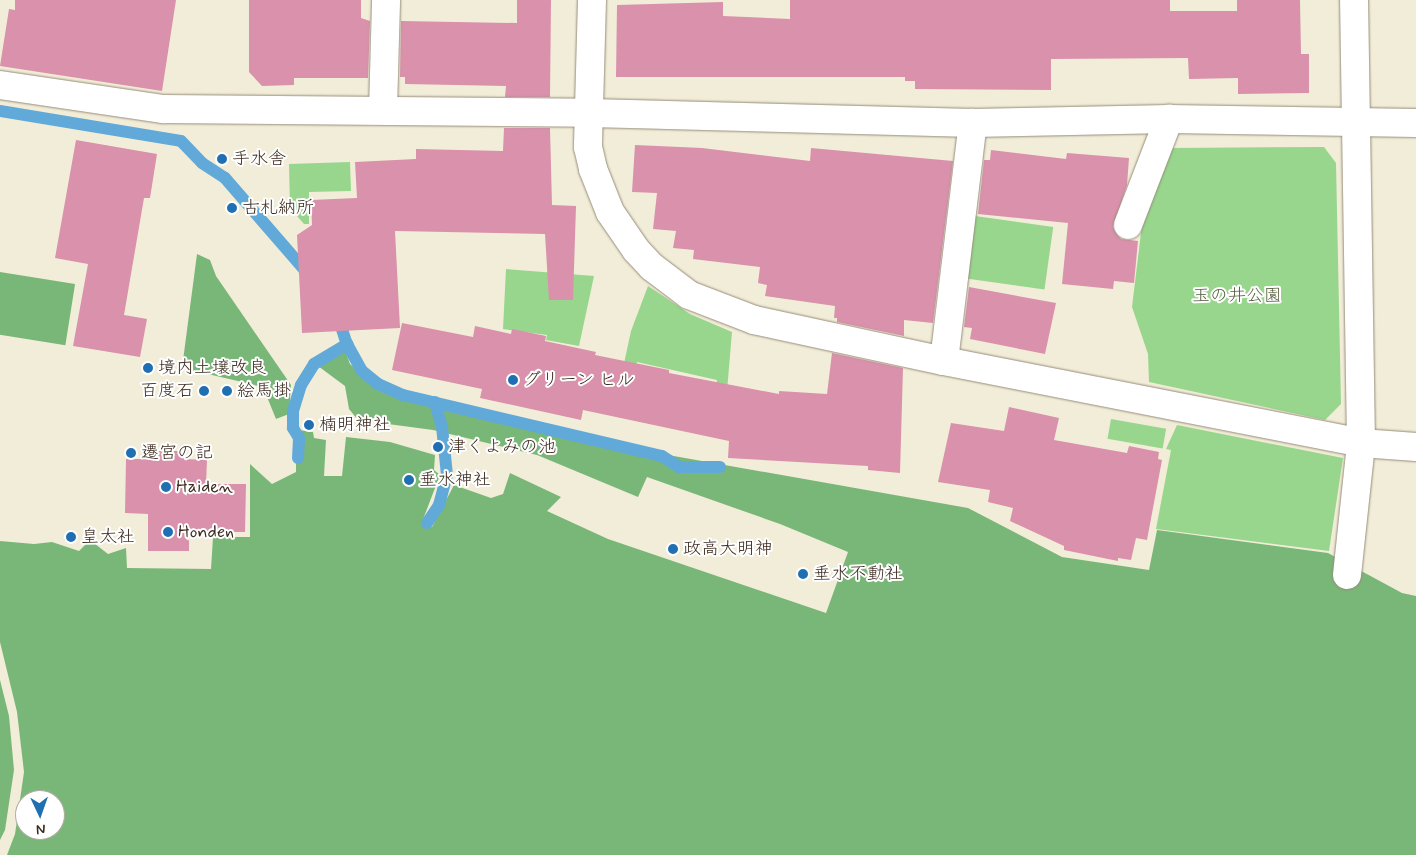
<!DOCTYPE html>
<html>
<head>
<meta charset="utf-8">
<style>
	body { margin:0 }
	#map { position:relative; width:1416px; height:855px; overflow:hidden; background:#f2edd8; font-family:Mynerve,"Klee One",sans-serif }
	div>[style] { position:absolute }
	.green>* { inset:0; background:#97d68c; transform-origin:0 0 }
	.forest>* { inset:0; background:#79b778; transform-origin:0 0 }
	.stream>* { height:12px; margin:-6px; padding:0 6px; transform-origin:6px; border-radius:6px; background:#61a9d8 }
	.building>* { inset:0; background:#d991ac }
	.roads { filter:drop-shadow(0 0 1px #968c7b) drop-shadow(0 0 1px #968c7b) }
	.minor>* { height:28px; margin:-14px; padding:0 14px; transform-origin:14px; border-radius:14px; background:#fff }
	.dots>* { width:14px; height:14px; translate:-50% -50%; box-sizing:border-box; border:2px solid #fff; border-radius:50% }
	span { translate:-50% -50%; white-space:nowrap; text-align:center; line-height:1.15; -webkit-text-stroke:4px #fff; paint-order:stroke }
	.poi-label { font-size:18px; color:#3b2a1e }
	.left { translate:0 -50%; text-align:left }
	.right { translate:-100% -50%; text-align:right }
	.park-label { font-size:18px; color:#575e3f }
	.north { position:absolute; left:15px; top:790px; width:50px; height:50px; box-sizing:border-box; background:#fff; border:1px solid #b1aaa5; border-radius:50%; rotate:177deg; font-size:14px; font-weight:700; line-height:20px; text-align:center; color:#3b2a1e }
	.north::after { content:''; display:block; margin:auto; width:18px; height:22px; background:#1f6fb2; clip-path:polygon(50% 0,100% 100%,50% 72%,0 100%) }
</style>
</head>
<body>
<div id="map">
	<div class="green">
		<div style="clip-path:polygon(1324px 147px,1336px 163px,1341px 404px,1325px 420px,1149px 382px,1148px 354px,1132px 307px,1144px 208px,1172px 148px)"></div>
		<div style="clip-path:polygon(350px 162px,351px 191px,309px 192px,309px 224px,304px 224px,290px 208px,289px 164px)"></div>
		<div style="left:975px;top:216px;width:79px;height:63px;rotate:8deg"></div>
		<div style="clip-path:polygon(506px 269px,594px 276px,579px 346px,546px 340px,547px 335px,503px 329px)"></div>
		<div style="clip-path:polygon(648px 286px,690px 314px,732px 332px,727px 391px,713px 406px,717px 380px,637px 362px,635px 370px,623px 368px,631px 331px)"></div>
		<div style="left:1111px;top:419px;width:56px;height:20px;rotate:10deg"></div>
		<div style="clip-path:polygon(1177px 425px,1343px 458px,1329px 551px,1156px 529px,1171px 450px,1166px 449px)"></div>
	</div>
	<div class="forest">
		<div style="clip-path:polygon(197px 254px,210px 260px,216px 276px,291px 385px,289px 414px,276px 419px,263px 387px,182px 368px)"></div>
		<div style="left:0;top:272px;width:76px;height:62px;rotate:9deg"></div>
		<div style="clip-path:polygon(evenodd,344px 348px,350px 364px,375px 386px,397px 398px,450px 409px,459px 405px,668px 455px,968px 508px,1062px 557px,1149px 570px,1157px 530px,1328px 553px,1402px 593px,1416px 596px,1416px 855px,7px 855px,15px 834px,24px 772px,17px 712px,0 642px,0 541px,34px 544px,52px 542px,79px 551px,90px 540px,108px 554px,126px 548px,127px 568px,211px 569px,213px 537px,250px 537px,250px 464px,272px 484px,296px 472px,296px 462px,302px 455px,303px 438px,299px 430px,313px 432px,314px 438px,326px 440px,324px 476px,342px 476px,346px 437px,390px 442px,435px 455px,434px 470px,440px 475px,422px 522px,425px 526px,432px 527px,454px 485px,491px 498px,503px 494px,510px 473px,561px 497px,547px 511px,608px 539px,826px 613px,848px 552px,780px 524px,647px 477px,638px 497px,537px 455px,433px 430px,358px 420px,349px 409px,345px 386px,318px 366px,344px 348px,25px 800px,55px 800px,55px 830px,25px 830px,25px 800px)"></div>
		<div style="clip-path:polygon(0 680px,9px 716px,14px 770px,5px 830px,0 840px)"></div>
	</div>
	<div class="stream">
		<div style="left:0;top:111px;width:183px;rotate:9.4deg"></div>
		<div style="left:181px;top:141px;width:30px;rotate:46deg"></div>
		<div style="left:202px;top:163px;width:27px;rotate:33deg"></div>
		<div style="left:225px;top:178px;width:128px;rotate:49.1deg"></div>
		<div style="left:338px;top:317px;width:28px;rotate:72deg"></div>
		<div style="left:347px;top:344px;width:31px;rotate:61deg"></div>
		<div style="left:362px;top:371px;width:21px;rotate:39deg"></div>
		<div style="left:378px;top:384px;width:27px;rotate:24deg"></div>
		<div style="left:403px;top:395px;width:266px;rotate:13.3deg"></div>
		<div style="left:662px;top:456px;width:20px;rotate:33deg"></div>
		<div style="left:679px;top:467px;width:41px"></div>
		<div style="left:298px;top:458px;width:20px;rotate:-87deg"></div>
		<div style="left:299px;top:438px;width:12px;rotate:-121deg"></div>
		<div style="left:293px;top:428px;width:17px;rotate:-90deg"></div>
		<div style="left:293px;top:411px;width:27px;rotate:-73deg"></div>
		<div style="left:301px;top:385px;width:25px;rotate:-58deg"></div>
		<div style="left:314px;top:364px;width:39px;rotate:-31deg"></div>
		<div style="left:427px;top:523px;width:22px;rotate:-56deg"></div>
		<div style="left:439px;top:505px;width:31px;rotate:-75deg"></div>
		<div style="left:447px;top:475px;width:48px;rotate:-95.9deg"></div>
		<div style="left:442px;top:427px;width:26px;rotate:-106deg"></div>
	</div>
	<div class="building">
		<div style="clip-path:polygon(15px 0,176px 0,162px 91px,0 66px,9px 9px,15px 10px)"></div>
		<div style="clip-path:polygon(249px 0,361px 0,361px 18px,370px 21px,368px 78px,294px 78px,294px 85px,262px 86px,249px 72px)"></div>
		<div style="clip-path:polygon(517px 0,551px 0,550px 97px,505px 97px,506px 86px,405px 84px,405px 77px,400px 77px,401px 21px,517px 23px)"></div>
		<div style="clip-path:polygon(790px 0,1170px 0,1170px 11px,1237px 11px,1237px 0,1300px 0,1301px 54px,1309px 54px,1309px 93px,1238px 94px,1238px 78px,1189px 79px,1188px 58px,1051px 59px,1051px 90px,915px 89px,915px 81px,905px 81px,905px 77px,616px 77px,617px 5px,723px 2px,723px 16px,790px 19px)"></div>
		<div style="clip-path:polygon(504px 128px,550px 128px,552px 205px,576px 206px,573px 300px,549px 300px,545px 234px,395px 231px,400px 328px,302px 333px,297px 235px,312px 225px,311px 200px,357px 198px,355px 162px,416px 159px,416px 149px,503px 151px)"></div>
		<div style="clip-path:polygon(76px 140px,157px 154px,150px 198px,144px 198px,124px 315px,147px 319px,140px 357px,73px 346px,88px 264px,55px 258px)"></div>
		<div style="clip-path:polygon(635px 145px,702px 148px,810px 161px,811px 148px,953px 161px,933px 323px,904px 320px,904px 336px,837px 322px,837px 318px,834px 318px,835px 306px,765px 296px,767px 285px,758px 283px,760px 267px,693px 259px,694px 250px,673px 248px,676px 231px,653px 229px,657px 193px,632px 192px)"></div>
		<div style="clip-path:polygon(991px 150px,1066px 159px,1067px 153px,1129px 158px,1127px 185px,1113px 227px,1121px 239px,1138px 241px,1134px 283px,1114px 281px,1113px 289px,1062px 284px,1068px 223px,978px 214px,984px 160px,990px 160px)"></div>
		<div style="clip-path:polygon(969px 287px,1056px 303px,1045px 354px,970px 339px,972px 328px,964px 327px)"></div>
		<div style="clip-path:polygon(402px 323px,473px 337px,475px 326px,511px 334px,512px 329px,546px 336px,545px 341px,596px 352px,595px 355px,669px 370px,669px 373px,779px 394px,779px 391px,827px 394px,832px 353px,903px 368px,900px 473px,868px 470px,868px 466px,728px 458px,729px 441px,583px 410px,581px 420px,480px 398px,482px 389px,392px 370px)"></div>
		<div style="clip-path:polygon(1009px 407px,1059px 418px,1054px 440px,1127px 453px,1129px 446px,1159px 452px,1158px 459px,1162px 460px,1147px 540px,1136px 538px,1131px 560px,1118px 558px,1118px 561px,1064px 550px,1064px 546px,1010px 521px,1013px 508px,988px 502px,990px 490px,938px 482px,951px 423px,1004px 431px)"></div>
		<div style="clip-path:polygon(151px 451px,185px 451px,185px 459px,207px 460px,206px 484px,246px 484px,245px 532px,189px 532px,189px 551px,148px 551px,148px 514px,125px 513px,126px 459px,151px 459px)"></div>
	</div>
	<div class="roads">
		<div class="minor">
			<div style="left:592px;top:0;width:147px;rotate:91.6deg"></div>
			<div style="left:588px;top:147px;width:23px;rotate:77deg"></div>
			<div style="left:593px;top:169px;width:46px;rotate:68.4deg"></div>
			<div style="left:610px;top:212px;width:46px;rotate:55.6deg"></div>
			<div style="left:636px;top:250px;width:23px;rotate:47deg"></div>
			<div style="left:652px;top:267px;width:46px;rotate:37.1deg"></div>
			<div style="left:689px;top:295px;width:70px;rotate:21deg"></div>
			<div style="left:754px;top:320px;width:194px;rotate:12.2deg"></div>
			<div style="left:944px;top:361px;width:425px;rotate:11.1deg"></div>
			<div style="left:1361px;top:443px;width:55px;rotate:4.2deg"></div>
			<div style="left:0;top:85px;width:165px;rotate:8.4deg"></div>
			<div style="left:163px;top:109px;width:426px;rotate:0.5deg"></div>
			<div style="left:589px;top:113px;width:384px;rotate:1.5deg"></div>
			<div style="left:973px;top:123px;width:196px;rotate:-1.2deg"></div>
			<div style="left:1169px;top:119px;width:247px;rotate:0.9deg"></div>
			<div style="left:383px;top:110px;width:110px;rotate:-88.4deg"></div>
			<div style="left:1128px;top:225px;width:114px;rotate:-68.9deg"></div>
			<div style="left:944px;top:361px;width:240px;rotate:-83.1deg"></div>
			<div style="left:1347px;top:575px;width:133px;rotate:-83.9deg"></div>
			<div style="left:1361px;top:443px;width:443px;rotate:-90.9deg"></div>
		</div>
	</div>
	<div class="dots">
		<div style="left:222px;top:159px;background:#1f6fb2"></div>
		<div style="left:232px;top:208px;background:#1f6fb2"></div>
		<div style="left:148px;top:368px;background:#1f6fb2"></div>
		<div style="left:513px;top:380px;background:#1f6fb2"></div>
		<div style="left:204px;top:391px;background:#1f6fb2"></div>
		<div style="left:227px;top:391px;background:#1f6fb2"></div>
		<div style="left:309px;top:425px;background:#1f6fb2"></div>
		<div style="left:438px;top:447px;background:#1f6fb2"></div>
		<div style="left:131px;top:453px;background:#1f6fb2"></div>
		<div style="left:409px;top:480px;background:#1f6fb2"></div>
		<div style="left:166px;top:487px;background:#1f6fb2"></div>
		<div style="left:168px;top:532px;background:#1f6fb2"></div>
		<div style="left:71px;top:537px;background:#1f6fb2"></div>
		<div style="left:673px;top:549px;background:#1f6fb2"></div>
		<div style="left:803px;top:574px;background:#1f6fb2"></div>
	</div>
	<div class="poi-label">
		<span class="left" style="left:232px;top:159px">手水舎</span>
		<span class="left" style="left:242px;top:208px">古札納所</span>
		<span class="left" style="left:158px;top:368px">境内土壌改良</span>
		<span class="left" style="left:523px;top:380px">グリーン ヒル</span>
		<span class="right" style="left:194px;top:391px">百度石</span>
		<span class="left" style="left:237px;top:391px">絵馬掛</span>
		<span class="left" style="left:319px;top:425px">楠明神社</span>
		<span class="left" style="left:448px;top:447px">津くよみの池</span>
		<span class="left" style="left:141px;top:453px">遷宮の記</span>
		<span class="left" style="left:419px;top:480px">垂水神社</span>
		<span class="left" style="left:176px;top:487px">Haiden</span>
		<span class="left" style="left:178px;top:532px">Honden</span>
		<span class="left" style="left:81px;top:537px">皇太社</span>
		<span class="left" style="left:683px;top:549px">政高大明神</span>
		<span class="left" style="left:813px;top:574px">垂水不動社</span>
	</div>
	<div class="park-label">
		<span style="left:1237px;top:296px">玉の井公園</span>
	</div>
	<div class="north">N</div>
</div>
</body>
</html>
